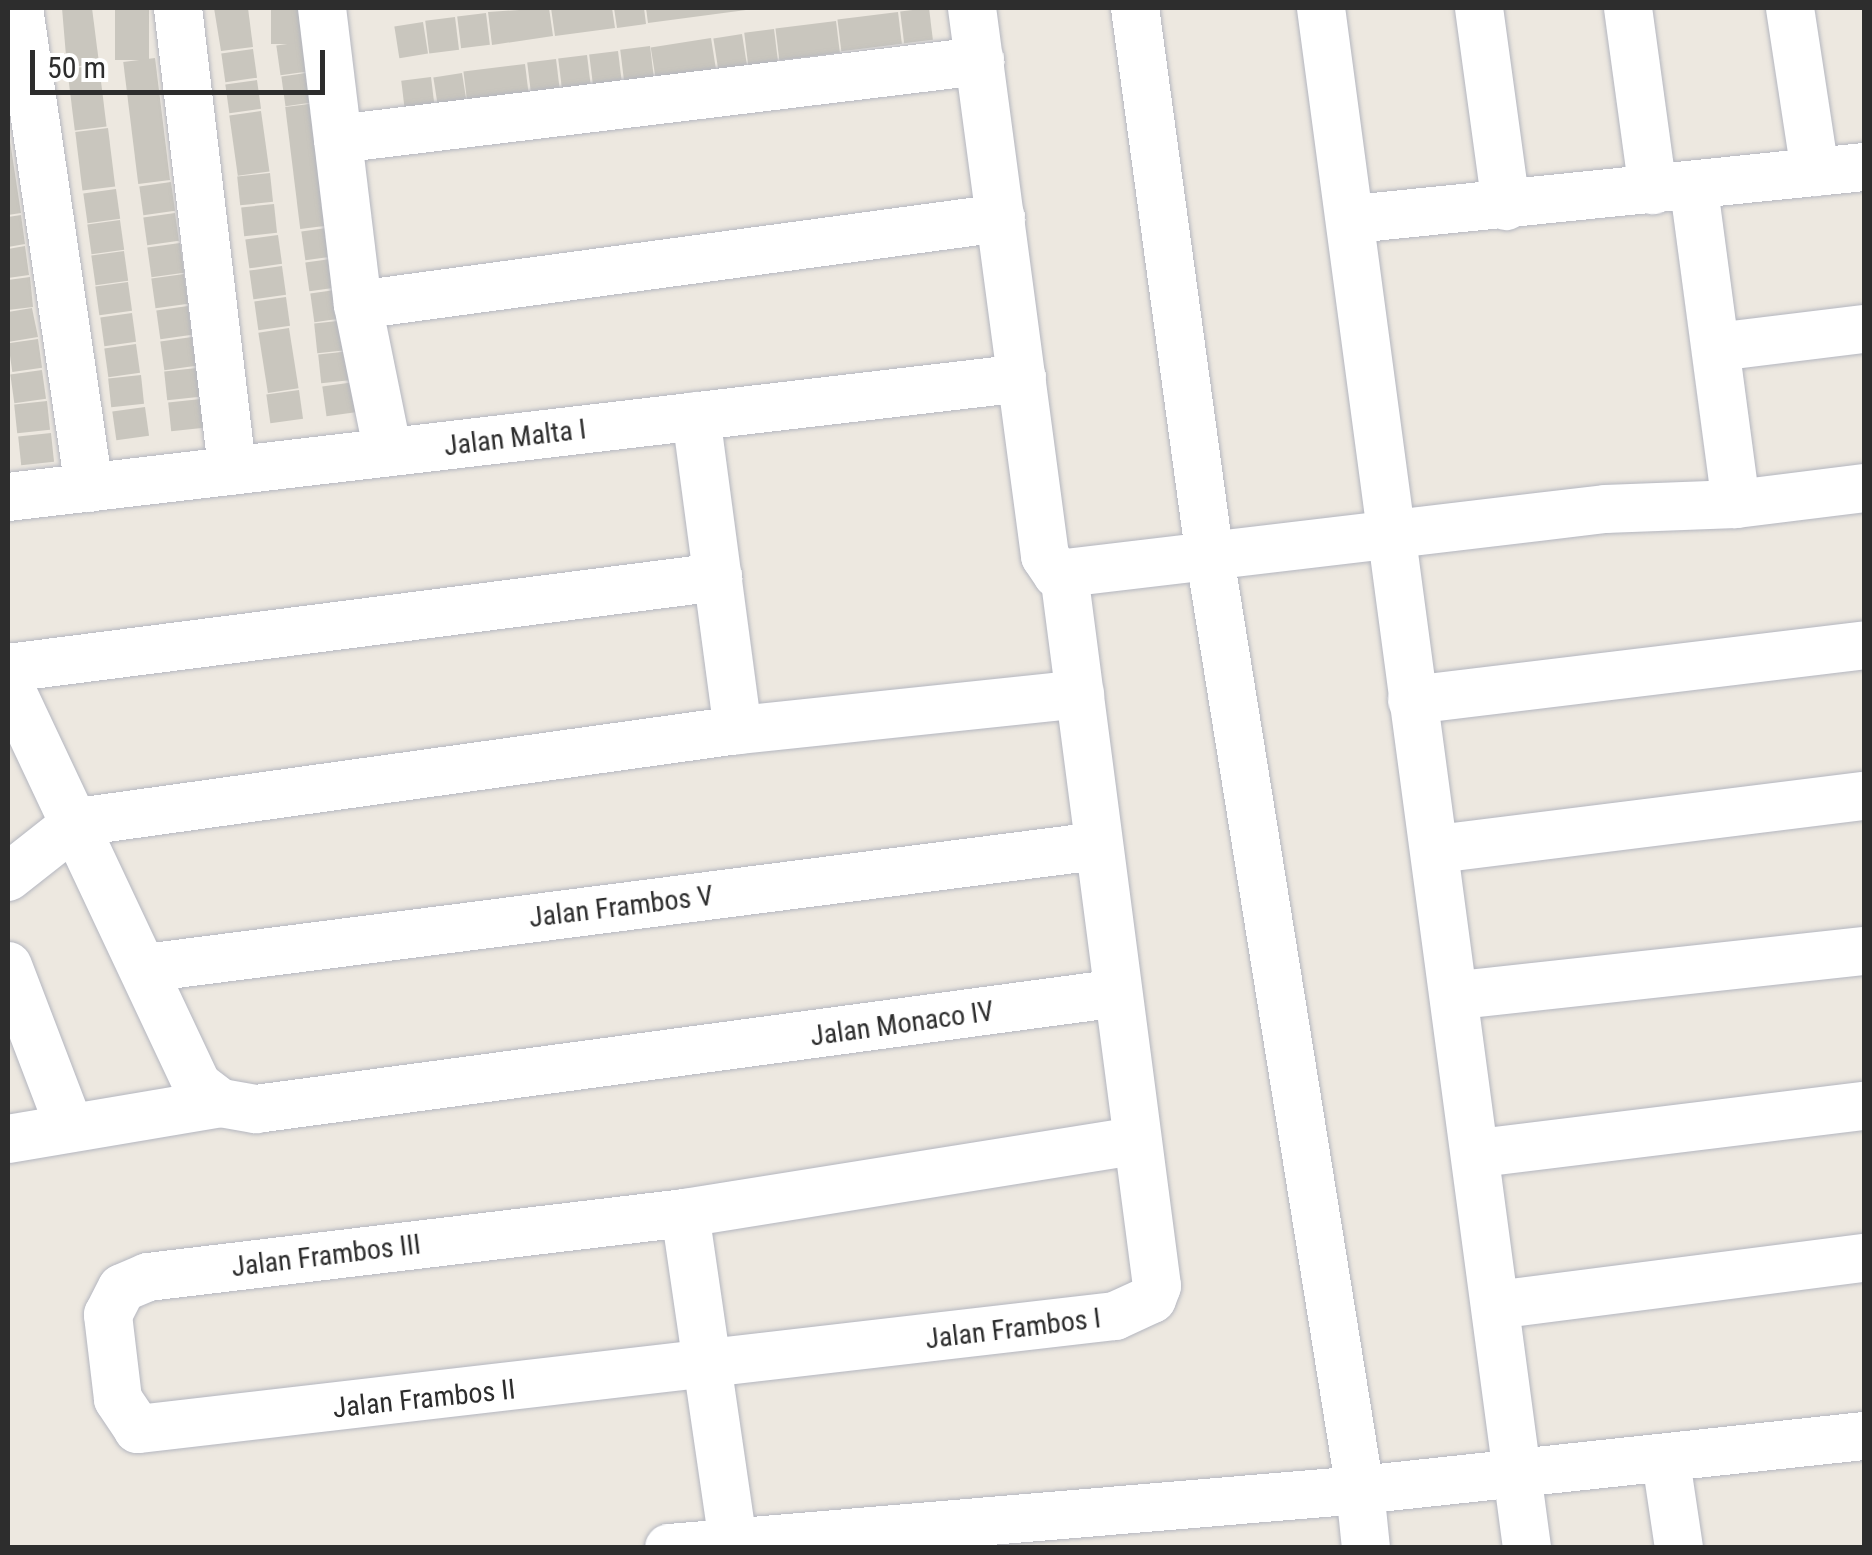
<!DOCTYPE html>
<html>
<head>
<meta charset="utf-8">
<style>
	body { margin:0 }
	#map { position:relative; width:1872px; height:1555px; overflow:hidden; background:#ede8e0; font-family:"Roboto Condensed",sans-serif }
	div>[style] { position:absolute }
	.building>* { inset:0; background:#c9c6be; transform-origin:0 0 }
	.roads { filter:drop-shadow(0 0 2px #b4b6bf) drop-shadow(0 0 2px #b4b6bf) }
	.street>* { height:48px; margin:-24px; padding:0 24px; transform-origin:24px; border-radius:24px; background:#fff }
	span { translate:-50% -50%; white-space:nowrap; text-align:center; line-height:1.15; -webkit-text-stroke:9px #fff; paint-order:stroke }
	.street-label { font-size:28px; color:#2d2d2d }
	.frame { position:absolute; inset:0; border:10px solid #2d2d2d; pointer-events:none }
	.scale { position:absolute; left:30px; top:50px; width:295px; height:45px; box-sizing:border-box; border:5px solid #2d2d2d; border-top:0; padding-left:12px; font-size:30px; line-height:35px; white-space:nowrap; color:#2d2d2d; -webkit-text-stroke:8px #fff; paint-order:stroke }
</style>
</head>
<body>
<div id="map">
	<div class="building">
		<div style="clip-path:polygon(62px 8px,92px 8px,99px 63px,67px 68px)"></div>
		<div style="left:115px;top:8px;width:34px;height:52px"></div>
		<div style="clip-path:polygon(214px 8px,248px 8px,253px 47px,221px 51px)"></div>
		<div style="left:271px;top:8px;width:34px;height:36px"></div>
		<div style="clip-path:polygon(549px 8px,553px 36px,492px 45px,488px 12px)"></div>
		<div style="clip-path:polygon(551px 8px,612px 8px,615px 28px,555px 36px)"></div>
		<div style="clip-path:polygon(614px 8px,644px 8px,646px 24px,617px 28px)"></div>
		<div style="clip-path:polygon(646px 8px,746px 8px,746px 10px,648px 23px)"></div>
		<div style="left:929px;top:8px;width:32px;height:29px;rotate:83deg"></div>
		<div style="left:898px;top:12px;width:32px;height:61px;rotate:83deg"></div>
		<div style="left:486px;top:13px;width:32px;height:29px;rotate:83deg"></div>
		<div style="left:455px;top:17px;width:33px;height:30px;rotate:83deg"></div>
		<div style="left:836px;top:21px;width:32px;height:61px;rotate:83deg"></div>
		<div style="left:423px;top:22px;width:32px;height:29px;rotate:81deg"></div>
		<div style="left:774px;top:29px;width:33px;height:30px;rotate:83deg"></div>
		<div style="left:742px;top:34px;width:32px;height:29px;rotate:81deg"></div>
		<div style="left:711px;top:38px;width:33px;height:61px;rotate:81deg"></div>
		<div style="left:309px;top:41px;width:30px;height:33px;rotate:82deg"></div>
		<div style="left:650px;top:46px;width:33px;height:30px;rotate:83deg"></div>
		<div style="left:253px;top:49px;width:29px;height:32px;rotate:82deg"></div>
		<div style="left:618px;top:51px;width:32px;height:29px;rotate:83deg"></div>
		<div style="left:587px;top:55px;width:32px;height:29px;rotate:83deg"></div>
		<div style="left:155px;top:58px;width:123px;height:32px;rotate:83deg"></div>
		<div style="left:556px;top:59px;width:33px;height:29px;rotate:83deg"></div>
		<div style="left:525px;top:64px;width:32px;height:62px;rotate:83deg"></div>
		<div style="left:99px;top:65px;width:62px;height:32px;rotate:83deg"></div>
		<div style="left:313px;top:72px;width:30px;height:32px;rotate:82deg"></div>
		<div style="left:462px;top:73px;width:32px;height:29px;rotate:81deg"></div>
		<div style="left:431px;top:77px;width:33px;height:30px;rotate:83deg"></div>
		<div style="left:257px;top:80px;width:29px;height:32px;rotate:82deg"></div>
		<div style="left:317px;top:103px;width:123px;height:32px;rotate:83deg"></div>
		<div style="left:261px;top:111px;width:61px;height:32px;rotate:82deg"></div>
		<div style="clip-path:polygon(8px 128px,21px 213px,8px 215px)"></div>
		<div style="left:108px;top:128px;width:59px;height:33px;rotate:83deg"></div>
		<div style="left:270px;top:173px;width:29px;height:33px;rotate:84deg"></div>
		<div style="left:171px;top:182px;width:29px;height:32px;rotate:82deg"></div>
		<div style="left:116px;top:189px;width:30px;height:33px;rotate:82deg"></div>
		<div style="left:274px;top:204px;width:29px;height:33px;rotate:84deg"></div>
		<div style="left:175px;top:213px;width:28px;height:32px;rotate:82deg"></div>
		<div style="clip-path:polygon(21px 215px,25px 244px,8px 247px,8px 217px)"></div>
		<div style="left:120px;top:220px;width:30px;height:33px;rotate:82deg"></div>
		<div style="left:334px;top:227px;width:29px;height:33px;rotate:82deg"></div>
		<div style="left:278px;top:235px;width:29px;height:33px;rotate:82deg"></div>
		<div style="left:180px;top:243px;width:30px;height:33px;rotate:82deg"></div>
		<div style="clip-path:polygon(25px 246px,29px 275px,8px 278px,8px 249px)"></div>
		<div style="left:124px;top:251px;width:30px;height:33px;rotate:82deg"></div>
		<div style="left:338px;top:258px;width:29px;height:33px;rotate:82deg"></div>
		<div style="left:282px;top:266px;width:29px;height:33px;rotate:82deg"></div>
		<div style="left:184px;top:274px;width:30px;height:33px;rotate:82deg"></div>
		<div style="clip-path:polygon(30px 277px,33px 307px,8px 310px,8px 280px)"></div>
		<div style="left:128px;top:282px;width:29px;height:33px;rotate:82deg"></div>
		<div style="left:342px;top:289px;width:29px;height:32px;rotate:82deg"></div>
		<div style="left:286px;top:297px;width:29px;height:32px;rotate:82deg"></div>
		<div style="left:188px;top:306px;width:29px;height:32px;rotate:82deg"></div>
		<div style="clip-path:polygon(32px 308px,38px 337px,8px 342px,8px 312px)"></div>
		<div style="left:132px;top:313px;width:29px;height:32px;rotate:82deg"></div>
		<div style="left:347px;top:320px;width:30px;height:33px;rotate:84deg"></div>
		<div style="left:289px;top:328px;width:61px;height:31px;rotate:81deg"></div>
		<div style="left:192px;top:337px;width:29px;height:32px;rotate:82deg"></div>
		<div style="left:38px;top:339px;width:29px;height:30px;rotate:82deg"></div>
		<div style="left:136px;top:344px;width:29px;height:32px;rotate:82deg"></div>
		<div style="left:351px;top:351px;width:29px;height:33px;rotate:84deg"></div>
		<div style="left:197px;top:368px;width:29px;height:33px;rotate:84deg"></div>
		<div style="left:42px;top:370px;width:29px;height:32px;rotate:82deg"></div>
		<div style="left:141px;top:375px;width:29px;height:33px;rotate:84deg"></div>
		<div style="left:355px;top:382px;width:30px;height:33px;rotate:82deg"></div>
		<div style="left:299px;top:390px;width:29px;height:33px;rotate:82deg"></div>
		<div style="left:201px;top:399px;width:29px;height:33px;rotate:84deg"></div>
		<div style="left:47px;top:401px;width:29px;height:33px;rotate:84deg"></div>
		<div style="left:145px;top:407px;width:29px;height:33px;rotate:82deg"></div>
		<div style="left:51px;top:433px;width:29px;height:33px;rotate:84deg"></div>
	</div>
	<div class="roads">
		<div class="street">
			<div style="left:19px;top:8px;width:485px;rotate:81.7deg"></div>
			<div style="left:178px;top:8px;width:466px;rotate:83.3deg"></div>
			<div style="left:322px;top:8px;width:299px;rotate:83.1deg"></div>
			<div style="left:358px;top:305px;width:150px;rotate:78.5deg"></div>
			<div style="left:972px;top:8px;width:553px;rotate:82.41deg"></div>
			<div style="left:1045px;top:556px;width:22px;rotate:56deg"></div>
			<div style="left:1057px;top:574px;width:552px;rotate:-6.76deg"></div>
			<div style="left:1605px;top:509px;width:131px;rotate:-2.2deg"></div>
			<div style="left:1736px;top:504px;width:318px;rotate:-97.6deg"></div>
			<div style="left:1321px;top:8px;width:1554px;rotate:82.38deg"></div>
			<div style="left:1479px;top:8px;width:200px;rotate:82.2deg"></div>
			<div style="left:1628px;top:8px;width:184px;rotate:82.2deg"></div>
			<div style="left:1790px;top:8px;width:166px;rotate:81.3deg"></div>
			<div style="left:338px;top:139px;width:647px;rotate:-6.93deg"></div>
			<div style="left:1354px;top:219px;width:513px;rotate:-5.82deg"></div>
			<div style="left:358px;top:305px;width:649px;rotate:-7.71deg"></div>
			<div style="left:1717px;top:347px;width:148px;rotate:-7deg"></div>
			<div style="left:696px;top:416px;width:317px;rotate:82.4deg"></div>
			<div style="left:8px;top:497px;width:1021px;rotate:-6.69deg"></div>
			<div style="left:1736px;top:504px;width:129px;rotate:-7.1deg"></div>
			<div style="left:1064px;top:574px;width:718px;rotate:82.56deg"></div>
			<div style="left:1157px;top:1286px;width:14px;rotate:111deg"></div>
			<div style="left:1152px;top:1299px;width:41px;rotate:155.3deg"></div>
			<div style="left:1115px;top:1316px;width:984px;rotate:173.4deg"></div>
			<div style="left:138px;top:1429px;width:36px;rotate:-124deg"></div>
			<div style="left:118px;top:1399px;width:85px;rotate:-96.8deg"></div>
			<div style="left:108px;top:1315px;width:30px;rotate:-63deg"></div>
			<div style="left:122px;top:1288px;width:28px;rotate:-23deg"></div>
			<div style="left:148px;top:1277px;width:541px;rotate:-6.8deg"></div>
			<div style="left:685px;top:1213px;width:457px;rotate:-9.1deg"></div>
			<div style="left:8px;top:668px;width:716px;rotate:-7.3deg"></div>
			<div style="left:8px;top:683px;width:444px;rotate:64.8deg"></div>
			<div style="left:197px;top:1085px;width:30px;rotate:37deg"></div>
			<div style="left:221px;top:1103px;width:36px;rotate:10deg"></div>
			<div style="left:256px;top:1109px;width:870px;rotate:-7.66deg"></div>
			<div style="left:1412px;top:700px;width:455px;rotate:-6.9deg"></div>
			<div style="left:1437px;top:849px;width:430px;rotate:-7.1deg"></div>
			<div style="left:8px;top:877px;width:89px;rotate:-38.2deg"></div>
			<div style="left:78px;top:822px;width:666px;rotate:-7.94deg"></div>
			<div style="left:738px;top:730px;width:344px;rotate:-6deg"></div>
			<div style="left:8px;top:966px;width:173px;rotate:69.1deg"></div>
			<div style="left:145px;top:968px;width:960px;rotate:-7.3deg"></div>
			<div style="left:1459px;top:995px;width:407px;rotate:-6.2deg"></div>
			<div style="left:8px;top:1139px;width:216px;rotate:-9.6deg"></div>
			<div style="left:1480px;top:1153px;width:387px;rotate:-7deg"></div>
			<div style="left:685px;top:1213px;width:339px;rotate:81.7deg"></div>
			<div style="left:1496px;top:1305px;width:371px;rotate:-7.3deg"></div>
			<div style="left:1666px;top:1461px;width:88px;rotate:81.5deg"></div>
			<div style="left:669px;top:1548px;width:693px;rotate:-4.8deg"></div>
			<div style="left:1360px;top:1490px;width:951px;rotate:-99.14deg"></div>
			<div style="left:1209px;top:551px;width:548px;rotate:-97.76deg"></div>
			<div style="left:1366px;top:1548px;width:58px;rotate:-95.9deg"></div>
			<div style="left:1360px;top:1490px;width:507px;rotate:-6.12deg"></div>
		</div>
	</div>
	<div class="street-label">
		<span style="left:515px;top:438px;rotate:-7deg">Jalan Malta I</span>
		<span style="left:621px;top:907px;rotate:-7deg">Jalan Frambos V</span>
		<span style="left:902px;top:1024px;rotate:-8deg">Jalan Monaco IV</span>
		<span style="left:326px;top:1256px;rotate:-7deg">Jalan Frambos III</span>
		<span style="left:1013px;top:1329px;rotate:-7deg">Jalan Frambos I</span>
		<span style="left:424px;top:1399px;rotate:-6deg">Jalan Frambos II</span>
	</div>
	<div class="frame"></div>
	<div class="scale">50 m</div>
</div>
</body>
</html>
